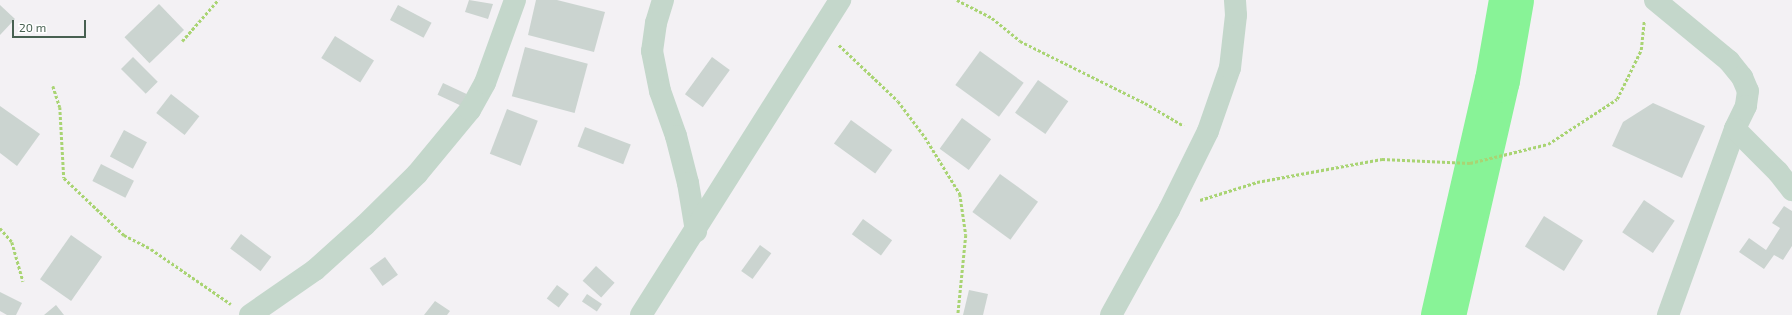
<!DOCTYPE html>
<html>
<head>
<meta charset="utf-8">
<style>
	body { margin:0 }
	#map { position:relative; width:1792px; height:315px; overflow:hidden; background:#f3f1f4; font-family:"Exo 2",sans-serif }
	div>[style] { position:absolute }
	.river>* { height:45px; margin:-22.5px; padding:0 22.5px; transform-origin:22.5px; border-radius:22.5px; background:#88f397 }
	.building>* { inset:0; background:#cbd4d0; transform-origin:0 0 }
	.path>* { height:2.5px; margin-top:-1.25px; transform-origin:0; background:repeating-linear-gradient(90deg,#a9d473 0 3px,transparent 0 5px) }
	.street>* { height:22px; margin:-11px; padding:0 11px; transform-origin:11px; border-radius:11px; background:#c4d7cb }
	span { translate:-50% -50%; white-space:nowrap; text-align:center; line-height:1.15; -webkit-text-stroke:3px #fff; paint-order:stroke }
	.scale { position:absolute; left:12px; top:20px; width:74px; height:18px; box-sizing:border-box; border:2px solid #476051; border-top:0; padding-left:5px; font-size:12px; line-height:14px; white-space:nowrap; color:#476051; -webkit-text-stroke:3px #fff; paint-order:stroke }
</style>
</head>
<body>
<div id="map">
	<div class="river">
		<div style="left:1443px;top:315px;width:241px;rotate:-77.1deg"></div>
		<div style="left:1497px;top:80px;width:81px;rotate:-80.1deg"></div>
	</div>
	<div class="building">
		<div style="clip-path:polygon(469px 0,493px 4px,488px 19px,465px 12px)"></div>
		<div style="clip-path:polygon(536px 0,557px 0,605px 12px,594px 52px,528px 35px)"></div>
		<div style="left:159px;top:4px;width:36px;height:48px;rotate:46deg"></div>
		<div style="clip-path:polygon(0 5px,15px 19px,0 35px)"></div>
		<div style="left:398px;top:5px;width:38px;height:17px;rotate:28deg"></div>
		<div style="left:335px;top:36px;width:46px;height:26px;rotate:32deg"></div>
		<div style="left:525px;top:47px;width:65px;height:51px;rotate:15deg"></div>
		<div style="left:980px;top:51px;width:54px;height:42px;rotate:36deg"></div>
		<div style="left:133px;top:57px;width:35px;height:17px;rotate:45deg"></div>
		<div style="left:712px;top:57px;width:22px;height:46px;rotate:36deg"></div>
		<div style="left:1038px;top:80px;width:37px;height:40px;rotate:35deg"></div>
		<div style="left:443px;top:83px;width:26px;height:13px;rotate:25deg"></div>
		<div style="left:171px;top:94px;width:36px;height:24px;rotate:38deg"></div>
		<div style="clip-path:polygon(1653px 103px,1705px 126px,1682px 178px,1612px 146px,1623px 122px)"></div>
		<div style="clip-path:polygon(0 106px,40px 134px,17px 166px,0 153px)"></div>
		<div style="left:507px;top:109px;width:33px;height:48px;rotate:21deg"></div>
		<div style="left:962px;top:118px;width:36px;height:38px;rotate:36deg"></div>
		<div style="left:851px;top:120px;width:51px;height:29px;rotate:36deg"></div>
		<div style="left:585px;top:127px;width:49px;height:21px;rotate:21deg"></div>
		<div style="left:124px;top:130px;width:26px;height:30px;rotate:28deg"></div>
		<div style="left:101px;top:164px;width:37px;height:19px;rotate:27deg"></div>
		<div style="left:1000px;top:174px;width:47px;height:47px;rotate:36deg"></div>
		<div style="left:1644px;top:200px;width:37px;height:39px;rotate:34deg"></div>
		<div style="clip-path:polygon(1784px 206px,1792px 211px,1792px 246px,1783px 260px,1774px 255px,1764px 269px,1739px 252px,1749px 238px,1766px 250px,1780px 228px,1772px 223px)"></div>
		<div style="left:1544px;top:216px;width:46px;height:36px;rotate:32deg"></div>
		<div style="left:863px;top:219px;width:36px;height:19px;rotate:36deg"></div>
		<div style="left:241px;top:234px;width:38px;height:18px;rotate:37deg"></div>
		<div style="left:71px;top:235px;width:38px;height:54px;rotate:35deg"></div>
		<div style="left:760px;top:245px;width:14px;height:32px;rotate:36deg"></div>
		<div style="left:385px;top:257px;width:22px;height:19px;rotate:54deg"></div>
		<div style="left:596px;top:266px;width:25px;height:20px;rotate:42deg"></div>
		<div style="left:557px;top:285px;width:15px;height:17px;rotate:37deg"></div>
		<div style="clip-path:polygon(969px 290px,988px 294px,983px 315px,963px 315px)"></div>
		<div style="clip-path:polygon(0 292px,22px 303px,16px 315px,7px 315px,0 311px)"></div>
		<div style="left:587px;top:294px;width:18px;height:9px;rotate:34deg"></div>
		<div style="clip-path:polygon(435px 301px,450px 311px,447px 315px,424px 315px)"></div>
		<div style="clip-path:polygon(56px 305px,64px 315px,44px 315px)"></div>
	</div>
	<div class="path">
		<div style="left:957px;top:0;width:39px;rotate:27deg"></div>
		<div style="left:992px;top:18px;width:36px;rotate:39deg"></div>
		<div style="left:1020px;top:41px;width:140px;rotate:26.4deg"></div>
		<div style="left:1145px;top:103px;width:45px;rotate:30.5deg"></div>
		<div style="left:182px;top:41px;width:55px;rotate:-48.7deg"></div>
		<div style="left:839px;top:45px;width:81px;rotate:43.5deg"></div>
		<div style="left:898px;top:101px;width:45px;rotate:53.1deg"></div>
		<div style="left:925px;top:137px;width:67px;rotate:58.4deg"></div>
		<div style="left:960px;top:194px;width:41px;rotate:81.7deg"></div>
		<div style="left:966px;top:235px;width:80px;rotate:95.7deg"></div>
		<div style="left:53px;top:86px;width:22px;rotate:72deg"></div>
		<div style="left:60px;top:107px;width:71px;rotate:86.8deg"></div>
		<div style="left:64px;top:178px;width:83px;rotate:43.5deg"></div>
		<div style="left:124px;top:235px;width:30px;rotate:27deg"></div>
		<div style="left:151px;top:249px;width:97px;rotate:34.5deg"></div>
		<div style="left:1200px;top:200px;width:60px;rotate:-17.5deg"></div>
		<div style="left:1257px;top:182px;width:127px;rotate:-10.4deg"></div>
		<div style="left:1382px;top:159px;width:88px;rotate:2.6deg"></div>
		<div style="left:1470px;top:163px;width:80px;rotate:-13.7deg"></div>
		<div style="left:1548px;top:144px;width:82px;rotate:-33.1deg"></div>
		<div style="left:1617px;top:99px;width:55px;rotate:-63.9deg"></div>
		<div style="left:1641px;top:50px;width:29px;rotate:-84deg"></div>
		<div style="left:0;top:228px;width:18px;rotate:49deg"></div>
		<div style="left:12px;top:242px;width:41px;rotate:74.2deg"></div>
	</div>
	<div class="street">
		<div style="left:663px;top:0;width:24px;rotate:107deg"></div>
		<div style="left:656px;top:23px;width:28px;rotate:98deg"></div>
		<div style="left:652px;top:51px;width:41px;rotate:78.7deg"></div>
		<div style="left:660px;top:91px;width:48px;rotate:70.4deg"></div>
		<div style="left:676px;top:136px;width:49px;rotate:75.7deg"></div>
		<div style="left:688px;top:183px;width:49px;rotate:80.5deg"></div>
		<div style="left:1655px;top:0;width:96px;rotate:39.5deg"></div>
		<div style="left:1729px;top:61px;width:21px;rotate:51deg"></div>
		<div style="left:1742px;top:77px;width:15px;rotate:67deg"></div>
		<div style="left:1748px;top:91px;width:15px;rotate:98deg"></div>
		<div style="left:1746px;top:106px;width:25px;rotate:116deg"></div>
		<div style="left:1735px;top:129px;width:198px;rotate:109.8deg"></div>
		<div style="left:1735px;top:129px;width:61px;rotate:45deg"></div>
		<div style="left:1778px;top:172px;width:23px;rotate:52deg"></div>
		<div style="left:250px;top:315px;width:79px;rotate:-34.7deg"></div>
		<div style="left:315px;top:270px;width:67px;rotate:-42deg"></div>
		<div style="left:365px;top:225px;width:73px;rotate:-44.4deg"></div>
		<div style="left:417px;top:174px;width:83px;rotate:-50.4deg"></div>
		<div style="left:470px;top:110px;width:31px;rotate:-61deg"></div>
		<div style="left:485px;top:83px;width:88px;rotate:-70.1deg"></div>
		<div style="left:641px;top:315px;width:373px;rotate:-57.7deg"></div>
		<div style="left:1111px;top:315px;width:120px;rotate:-61.1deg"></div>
		<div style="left:1169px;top:210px;width:88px;rotate:-63.7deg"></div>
		<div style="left:1208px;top:131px;width:67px;rotate:-70.8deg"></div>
		<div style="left:1230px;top:68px;width:53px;rotate:-83.5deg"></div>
		<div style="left:1236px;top:15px;width:15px;rotate:-94deg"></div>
	</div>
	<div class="scale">20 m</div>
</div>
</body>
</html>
